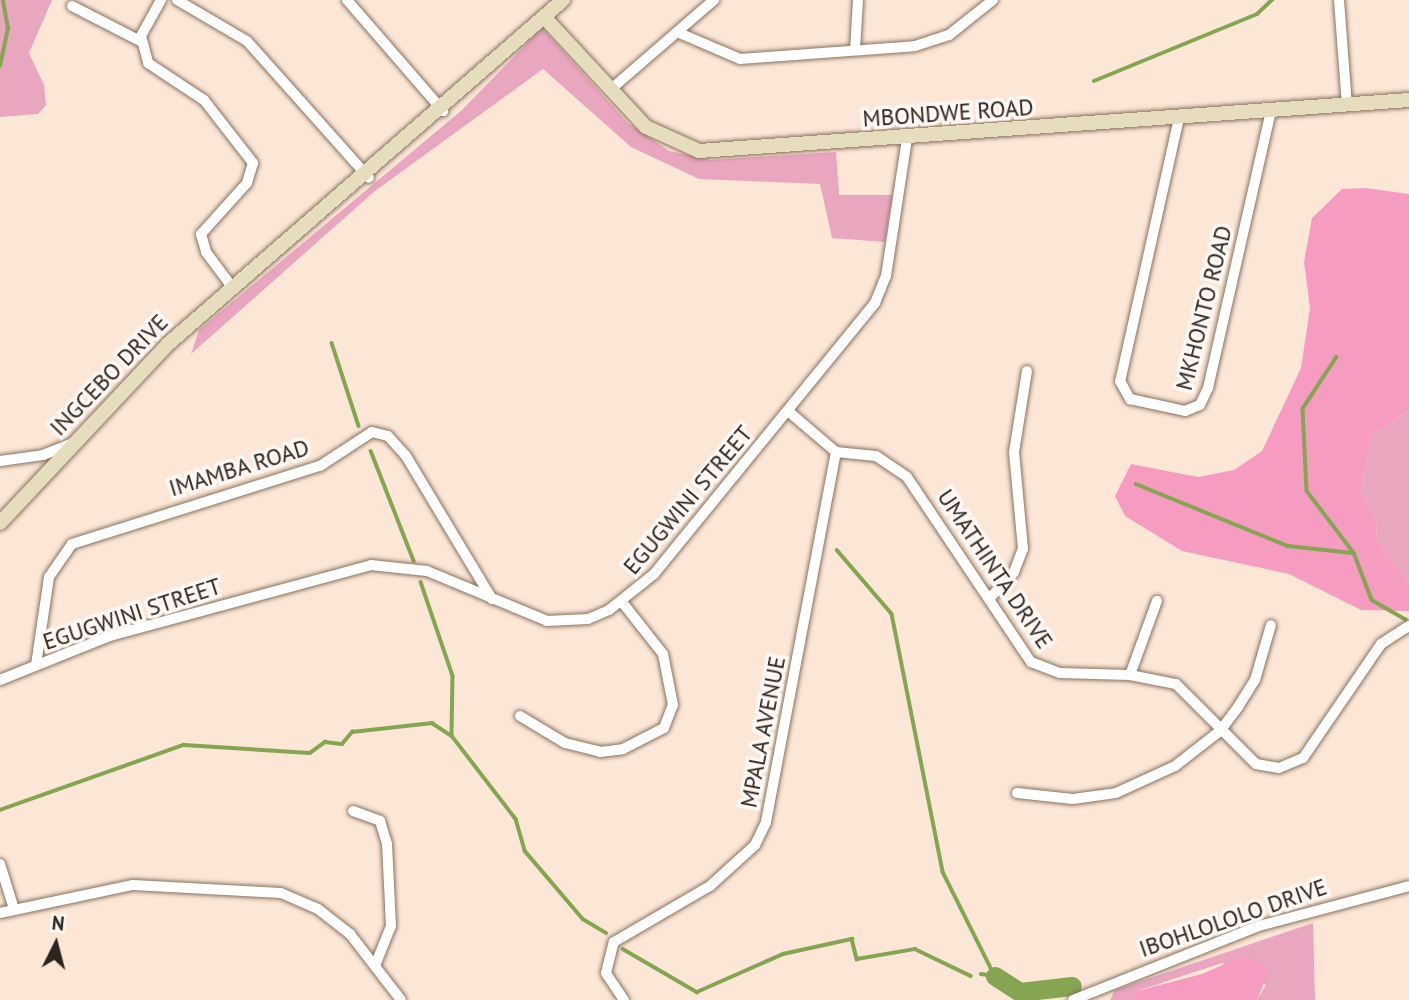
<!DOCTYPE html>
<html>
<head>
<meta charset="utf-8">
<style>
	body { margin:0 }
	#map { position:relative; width:1409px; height:1000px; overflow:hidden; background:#fce7d7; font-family:"PT Sans",sans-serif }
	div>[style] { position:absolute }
	.green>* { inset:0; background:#e9a6bf }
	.forest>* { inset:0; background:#f79cc1 }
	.stream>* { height:3.5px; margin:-1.75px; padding:0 1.75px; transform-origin:1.75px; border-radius:1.75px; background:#85a552 }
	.river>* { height:19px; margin:-9.5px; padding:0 9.5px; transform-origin:9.5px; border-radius:9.5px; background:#85a552 }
	.roads { filter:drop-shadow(0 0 2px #89725f) drop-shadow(0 0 2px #89725f) }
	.street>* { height:10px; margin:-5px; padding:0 5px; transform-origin:5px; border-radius:5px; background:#fff }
	.secondary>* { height:14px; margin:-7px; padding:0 7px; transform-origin:7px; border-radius:7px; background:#e6ddbe }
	span { translate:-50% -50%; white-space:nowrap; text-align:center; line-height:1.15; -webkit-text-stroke:7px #fdf8f4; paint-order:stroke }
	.street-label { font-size:23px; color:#2e251d }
	.north { position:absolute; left:21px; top:909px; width:70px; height:70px; -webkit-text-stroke:5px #fdf8f4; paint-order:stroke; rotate:6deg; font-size:19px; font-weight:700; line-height:28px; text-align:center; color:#2e251d }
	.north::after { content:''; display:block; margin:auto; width:24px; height:32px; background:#2e251d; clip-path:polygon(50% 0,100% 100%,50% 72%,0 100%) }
</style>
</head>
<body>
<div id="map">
	<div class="green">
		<div style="clip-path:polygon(0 0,52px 0,29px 53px,44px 85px,46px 105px,38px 114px,0 117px)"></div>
		<div style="clip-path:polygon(542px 28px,628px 123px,669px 151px,711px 160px,836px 152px,839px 195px,892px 195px,885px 242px,832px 238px,820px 184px,699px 179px,631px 147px,543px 69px,375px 191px,191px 354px,199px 330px,462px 110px)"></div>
		<div style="clip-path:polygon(1409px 410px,1409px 584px,1377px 541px,1376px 521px,1361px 493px,1371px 437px)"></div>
		<div style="clip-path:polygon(1313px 923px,1315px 1000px,1257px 1000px,1266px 985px,1222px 963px,1137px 991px,1131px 1000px,1110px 1000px,1115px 990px)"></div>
	</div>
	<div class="forest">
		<div style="clip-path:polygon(1365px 188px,1409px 194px,1409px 410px,1371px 437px,1361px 493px,1376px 521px,1377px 541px,1409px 584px,1409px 611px,1361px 610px,1289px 574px,1182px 551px,1125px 516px,1115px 496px,1131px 464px,1198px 477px,1234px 470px,1262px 451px,1301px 368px,1310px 308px,1304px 262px,1312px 218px,1342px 189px)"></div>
		<div style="clip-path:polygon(1245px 955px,1269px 970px,1257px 1000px,1131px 1000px,1137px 991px,1202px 974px)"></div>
	</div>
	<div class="stream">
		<div style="left:0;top:66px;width:38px;rotate:-78deg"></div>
		<div style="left:8px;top:29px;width:29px;rotate:-100deg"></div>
		<div style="left:1094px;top:81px;width:176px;rotate:-22.3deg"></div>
		<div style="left:1257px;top:14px;width:21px;rotate:-43deg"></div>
		<div style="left:332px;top:343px;width:87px;rotate:72deg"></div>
		<div style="left:1337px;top:357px;width:62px;rotate:123.2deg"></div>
		<div style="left:1303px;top:409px;width:82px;rotate:87.2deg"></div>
		<div style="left:1307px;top:491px;width:78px;rotate:52.8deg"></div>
		<div style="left:1354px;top:553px;width:50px;rotate:69deg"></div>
		<div style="left:1372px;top:600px;width:39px;rotate:30deg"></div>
		<div style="left:371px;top:451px;width:118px;rotate:68.6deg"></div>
		<div style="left:1136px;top:484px;width:164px;rotate:22.2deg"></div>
		<div style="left:1288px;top:546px;width:64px;rotate:6.2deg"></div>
		<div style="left:837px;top:550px;width:84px;rotate:49.3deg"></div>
		<div style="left:892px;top:614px;width:263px;rotate:78.8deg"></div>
		<div style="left:943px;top:872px;width:116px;rotate:63.4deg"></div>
		<div style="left:421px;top:582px;width:99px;rotate:71.2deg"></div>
		<div style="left:453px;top:676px;width:59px;rotate:91deg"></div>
		<div style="left:0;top:810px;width:195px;rotate:-19.5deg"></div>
		<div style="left:184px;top:745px;width:126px;rotate:3.6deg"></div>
		<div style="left:310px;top:753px;width:19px;rotate:-36deg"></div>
		<div style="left:325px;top:742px;width:17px;rotate:7deg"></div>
		<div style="left:342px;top:744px;width:16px;rotate:-50deg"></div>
		<div style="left:352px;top:732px;width:81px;rotate:-6.4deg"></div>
		<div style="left:432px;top:723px;width:24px;rotate:33deg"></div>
		<div style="left:452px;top:736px;width:105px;rotate:52.4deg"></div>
		<div style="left:516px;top:819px;width:33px;rotate:74deg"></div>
		<div style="left:525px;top:851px;width:89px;rotate:49.5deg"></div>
		<div style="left:583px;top:919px;width:27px;rotate:31deg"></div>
		<div style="left:623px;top:949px;width:86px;rotate:30.2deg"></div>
		<div style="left:697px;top:992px;width:94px;rotate:-23.8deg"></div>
		<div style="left:783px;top:954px;width:71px;rotate:-12.3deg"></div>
		<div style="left:852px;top:939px;width:21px;rotate:76deg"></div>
		<div style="left:857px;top:959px;width:59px;rotate:-9.8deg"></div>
		<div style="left:915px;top:949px;width:62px;rotate:25.7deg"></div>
		<div style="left:981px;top:974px;width:14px;rotate:8deg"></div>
	</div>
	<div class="river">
		<div style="left:995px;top:976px;width:30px;rotate:33deg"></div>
		<div style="left:1020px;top:992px;width:52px;rotate:-6.6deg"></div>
	</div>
	<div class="roads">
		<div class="street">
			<div style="left:161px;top:0;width:41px;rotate:119.1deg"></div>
			<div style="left:141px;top:36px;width:28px;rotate:75deg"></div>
			<div style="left:148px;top:63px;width:67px;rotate:33.5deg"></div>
			<div style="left:204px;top:100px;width:80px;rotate:52.1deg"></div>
			<div style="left:253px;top:163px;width:21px;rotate:107deg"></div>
			<div style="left:247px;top:183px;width:69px;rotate:132deg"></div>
			<div style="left:201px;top:234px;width:19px;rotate:74deg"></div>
			<div style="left:206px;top:252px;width:44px;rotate:53.4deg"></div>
			<div style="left:177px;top:0;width:81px;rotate:30.4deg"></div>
			<div style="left:247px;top:41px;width:183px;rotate:48.3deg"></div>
			<div style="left:347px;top:0;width:147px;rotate:49.1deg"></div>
			<div style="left:1339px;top:0;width:106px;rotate:85.7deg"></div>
			<div style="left:72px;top:6px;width:76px;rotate:27.2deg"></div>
			<div style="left:677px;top:32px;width:69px;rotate:23.2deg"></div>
			<div style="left:740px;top:59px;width:175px;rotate:-4.2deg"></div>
			<div style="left:915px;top:46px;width:36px;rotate:-18deg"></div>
			<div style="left:949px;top:35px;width:56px;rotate:-38.5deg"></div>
			<div style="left:855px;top:50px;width:50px;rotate:-86.6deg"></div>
			<div style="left:610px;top:90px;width:138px;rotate:-40.9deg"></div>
			<div style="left:1179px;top:118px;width:270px;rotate:102.6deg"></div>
			<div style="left:1120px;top:381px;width:21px;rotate:61deg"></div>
			<div style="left:1130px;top:399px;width:56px;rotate:12.3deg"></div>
			<div style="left:1185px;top:411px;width:16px;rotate:-22deg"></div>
			<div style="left:1200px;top:405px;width:19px;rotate:-65deg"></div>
			<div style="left:1208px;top:388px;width:284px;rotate:-77.2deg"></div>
			<div style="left:836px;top:452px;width:40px;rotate:5.7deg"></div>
			<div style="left:876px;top:456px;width:37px;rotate:34deg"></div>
			<div style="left:907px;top:477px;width:223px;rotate:56.2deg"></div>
			<div style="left:1031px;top:662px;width:31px;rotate:21deg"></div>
			<div style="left:1060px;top:673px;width:70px;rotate:1.6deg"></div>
			<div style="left:1130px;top:675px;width:47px;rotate:11.1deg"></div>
			<div style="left:1176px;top:684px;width:113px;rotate:45deg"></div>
			<div style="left:1256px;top:764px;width:23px;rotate:10deg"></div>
			<div style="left:1279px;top:768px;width:26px;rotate:-23deg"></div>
			<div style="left:1303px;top:758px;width:138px;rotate:-55.6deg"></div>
			<div style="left:1381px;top:644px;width:33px;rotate:-33deg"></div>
			<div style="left:0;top:461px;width:43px;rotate:-7.9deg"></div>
			<div style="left:43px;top:455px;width:32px;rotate:-22deg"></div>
			<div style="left:989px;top:599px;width:37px;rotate:-47deg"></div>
			<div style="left:1014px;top:572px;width:25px;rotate:-69deg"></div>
			<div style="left:1023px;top:549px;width:97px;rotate:-95.3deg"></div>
			<div style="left:1014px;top:452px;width:82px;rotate:-80.9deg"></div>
			<div style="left:36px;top:665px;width:89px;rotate:-81.6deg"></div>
			<div style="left:49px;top:577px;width:40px;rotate:-55.1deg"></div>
			<div style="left:72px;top:544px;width:260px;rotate:-17.5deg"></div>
			<div style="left:320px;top:466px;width:62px;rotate:-33.2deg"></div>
			<div style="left:372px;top:432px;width:16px;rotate:14deg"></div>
			<div style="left:388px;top:436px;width:27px;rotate:48deg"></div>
			<div style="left:406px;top:456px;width:167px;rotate:59deg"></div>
			<div style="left:1130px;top:675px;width:79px;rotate:-70deg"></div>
			<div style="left:0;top:680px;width:118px;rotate:-21.8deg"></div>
			<div style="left:110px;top:636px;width:270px;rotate:-15.2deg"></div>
			<div style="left:371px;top:565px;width:56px;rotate:6.1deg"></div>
			<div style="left:427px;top:571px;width:130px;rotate:22.6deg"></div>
			<div style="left:547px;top:621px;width:41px;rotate:-2.8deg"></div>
			<div style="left:588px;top:619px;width:23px;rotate:-23deg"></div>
			<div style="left:609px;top:610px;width:58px;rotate:-38.7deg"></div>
			<div style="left:654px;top:574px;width:350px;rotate:-50.8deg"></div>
			<div style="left:875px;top:303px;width:29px;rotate:-68deg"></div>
			<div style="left:886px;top:276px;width:140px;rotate:-81.3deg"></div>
			<div style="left:520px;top:716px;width:52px;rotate:31deg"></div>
			<div style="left:565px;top:743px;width:36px;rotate:14deg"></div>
			<div style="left:600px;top:752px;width:23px;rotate:-7deg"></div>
			<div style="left:623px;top:749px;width:46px;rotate:-27.1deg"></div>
			<div style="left:664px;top:728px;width:25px;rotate:-69deg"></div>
			<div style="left:673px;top:705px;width:52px;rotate:-101.1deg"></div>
			<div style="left:663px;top:654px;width:66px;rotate:-128.3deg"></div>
			<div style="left:1017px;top:793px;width:56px;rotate:6.1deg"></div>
			<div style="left:1073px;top:799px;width:43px;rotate:-7.9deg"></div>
			<div style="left:1116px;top:793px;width:65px;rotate:-24.6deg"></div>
			<div style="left:1175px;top:766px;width:57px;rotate:-37.9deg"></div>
			<div style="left:1220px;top:731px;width:30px;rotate:-53deg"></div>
			<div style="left:1238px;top:707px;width:32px;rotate:-58deg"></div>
			<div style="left:1255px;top:680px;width:57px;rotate:-73.8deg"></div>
			<div style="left:353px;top:811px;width:29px;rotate:20deg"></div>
			<div style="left:380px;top:821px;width:24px;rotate:73deg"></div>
			<div style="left:387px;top:844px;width:82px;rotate:87.2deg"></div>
			<div style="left:391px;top:926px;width:40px;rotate:112deg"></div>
			<div style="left:0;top:864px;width:47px;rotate:72.7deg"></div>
			<div style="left:0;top:913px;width:136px;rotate:-11.9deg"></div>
			<div style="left:133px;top:885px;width:148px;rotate:3.1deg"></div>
			<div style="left:281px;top:893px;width:40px;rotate:23.4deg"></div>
			<div style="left:318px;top:909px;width:41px;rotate:38deg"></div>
			<div style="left:350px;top:934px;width:83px;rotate:52.3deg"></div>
			<div style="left:624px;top:1000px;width:32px;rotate:-124deg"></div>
			<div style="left:606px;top:973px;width:32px;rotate:-76deg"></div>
			<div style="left:614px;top:942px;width:111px;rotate:-30.3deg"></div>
			<div style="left:710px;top:886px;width:61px;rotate:-42.3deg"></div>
			<div style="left:755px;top:845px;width:25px;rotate:-64deg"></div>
			<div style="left:766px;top:822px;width:377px;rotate:-79.3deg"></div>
			<div style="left:836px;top:452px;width:63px;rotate:-139.5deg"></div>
			<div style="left:1073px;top:1000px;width:200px;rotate:-21.7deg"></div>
			<div style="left:1259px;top:926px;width:155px;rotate:-14.9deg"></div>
		</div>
		<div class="secondary">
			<div style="left:544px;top:17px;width:150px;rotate:47.2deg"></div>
			<div style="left:646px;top:127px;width:58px;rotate:24.4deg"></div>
			<div style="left:699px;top:151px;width:712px;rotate:-4.11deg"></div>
			<div style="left:0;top:523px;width:245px;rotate:-46.8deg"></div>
			<div style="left:168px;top:344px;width:524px;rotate:-41.05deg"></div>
		</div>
	</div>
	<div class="street-label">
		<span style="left:948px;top:113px;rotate:-4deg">MBONDWE ROAD</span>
		<span style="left:1204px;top:308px;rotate:-76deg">MKHONTO ROAD</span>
		<span style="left:109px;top:375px;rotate:-46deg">INGCEBO DRIVE</span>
		<span style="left:239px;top:468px;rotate:-17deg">IMAMBA ROAD</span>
		<span style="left:688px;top:500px;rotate:-50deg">EGUGWINI STREET</span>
		<span style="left:995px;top:569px;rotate:56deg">UMATHINTA DRIVE</span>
		<span style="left:132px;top:614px;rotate:-18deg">EGUGWINI STREET</span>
		<span style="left:763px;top:732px;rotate:-79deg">MPALA AVENUE</span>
		<span style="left:1233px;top:918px;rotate:-19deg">IBOHLOLOLO DRIVE</span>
	</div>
	<div class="north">N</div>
</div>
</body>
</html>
